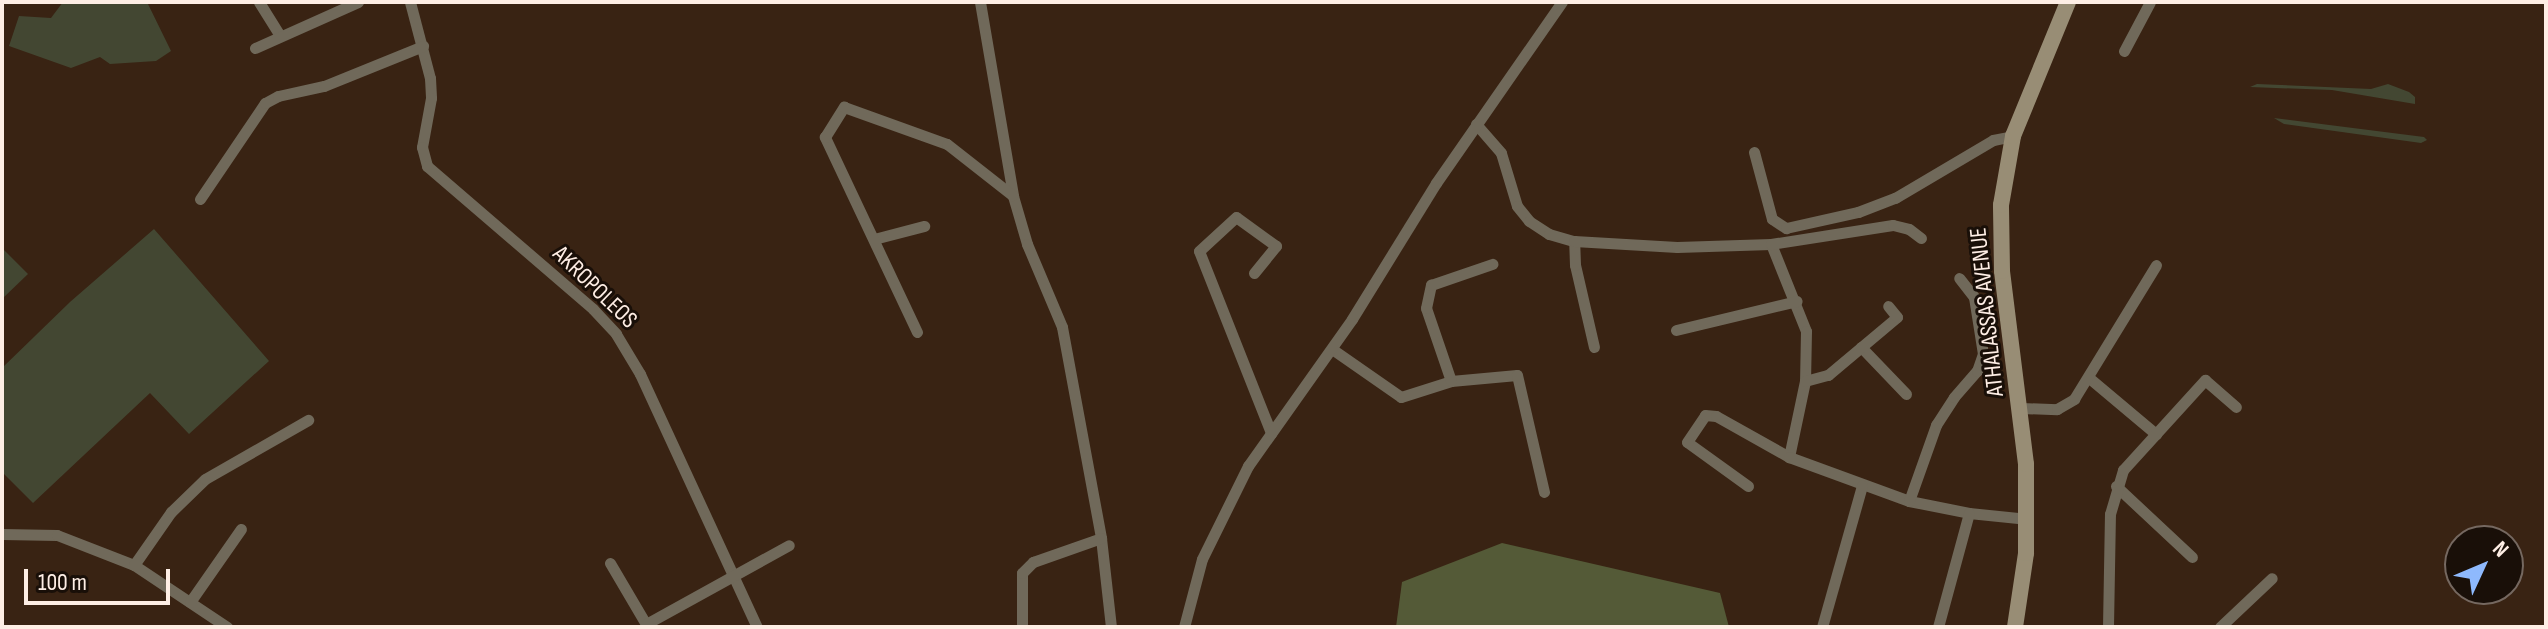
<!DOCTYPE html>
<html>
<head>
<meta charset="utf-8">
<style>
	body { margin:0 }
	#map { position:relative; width:2548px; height:629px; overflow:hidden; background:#392313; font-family:"Sofia Sans Condensed",sans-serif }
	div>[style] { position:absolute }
	.green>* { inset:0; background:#434732 }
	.forest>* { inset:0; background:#545a37 }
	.street>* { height:11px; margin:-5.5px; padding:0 5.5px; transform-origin:5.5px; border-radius:5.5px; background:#70695a }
	.secondary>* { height:16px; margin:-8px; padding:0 8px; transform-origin:8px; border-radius:8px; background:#988d75 }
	span { translate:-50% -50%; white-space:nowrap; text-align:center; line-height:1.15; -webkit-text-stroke:6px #190f08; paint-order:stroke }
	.street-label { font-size:24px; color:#feeee5 }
	.frame { position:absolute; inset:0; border:4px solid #feeee5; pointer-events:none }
	.north { position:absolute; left:2444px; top:525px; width:80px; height:80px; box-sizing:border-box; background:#190f08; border:2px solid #756860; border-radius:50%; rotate:46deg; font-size:22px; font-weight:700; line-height:32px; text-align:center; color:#feeee5 }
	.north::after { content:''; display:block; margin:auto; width:28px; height:36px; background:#8eb9fd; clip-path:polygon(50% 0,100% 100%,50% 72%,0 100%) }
	.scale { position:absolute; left:24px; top:569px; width:146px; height:36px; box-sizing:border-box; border:4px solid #feeee5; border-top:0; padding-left:10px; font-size:24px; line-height:28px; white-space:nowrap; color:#feeee5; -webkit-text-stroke:6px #190f08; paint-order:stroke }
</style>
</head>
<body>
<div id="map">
	<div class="green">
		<div style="clip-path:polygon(63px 2px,147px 2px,171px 51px,156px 61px,110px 64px,100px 57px,71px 68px,9px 46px,19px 16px,51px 18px)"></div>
		<div style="clip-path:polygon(2257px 84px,2371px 89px,2388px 84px,2409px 92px,2415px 97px,2415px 104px,2332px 90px,2250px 87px)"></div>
		<div style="clip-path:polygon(2274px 118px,2424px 137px,2427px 140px,2421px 143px,2284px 124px)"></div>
		<div style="clip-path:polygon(154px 229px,269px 361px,189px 434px,150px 393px,33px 503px,2px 472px,2px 368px,70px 302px)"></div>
		<div style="clip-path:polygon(2px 248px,28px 274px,2px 299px)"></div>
	</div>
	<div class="forest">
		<div style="clip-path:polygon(1502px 543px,1720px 593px,1729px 627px,1396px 627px,1402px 582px)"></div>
	</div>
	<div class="street">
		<div style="left:259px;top:2px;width:39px;rotate:58deg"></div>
		<div style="left:410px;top:2px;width:79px;rotate:75.3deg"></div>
		<div style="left:430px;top:78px;width:20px;rotate:87deg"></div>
		<div style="left:431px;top:98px;width:50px;rotate:100.4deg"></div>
		<div style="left:422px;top:147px;width:20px;rotate:75deg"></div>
		<div style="left:427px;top:166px;width:219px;rotate:40.7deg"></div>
		<div style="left:593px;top:309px;width:34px;rotate:47deg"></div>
		<div style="left:616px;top:334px;width:47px;rotate:59deg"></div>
		<div style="left:640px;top:374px;width:279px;rotate:65.2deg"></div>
		<div style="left:980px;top:2px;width:197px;rotate:80.3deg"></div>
		<div style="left:1013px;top:196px;width:50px;rotate:73.7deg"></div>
		<div style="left:1027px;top:244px;width:90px;rotate:67.1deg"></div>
		<div style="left:1062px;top:327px;width:215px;rotate:79.5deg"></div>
		<div style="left:1101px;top:538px;width:90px;rotate:83.6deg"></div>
		<div style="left:255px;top:48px;width:113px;rotate:-24.1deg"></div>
		<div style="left:2124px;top:51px;width:55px;rotate:-62deg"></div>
		<div style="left:1476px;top:124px;width:38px;rotate:49deg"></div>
		<div style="left:1501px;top:153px;width:55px;rotate:73.2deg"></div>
		<div style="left:1517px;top:206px;width:19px;rotate:51deg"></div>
		<div style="left:1529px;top:221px;width:24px;rotate:33deg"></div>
		<div style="left:1549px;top:234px;width:26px;rotate:16deg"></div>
		<div style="left:1754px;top:152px;width:69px;rotate:75deg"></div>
		<div style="left:1772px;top:219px;width:17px;rotate:33deg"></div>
		<div style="left:1786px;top:228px;width:74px;rotate:-12.5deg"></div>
		<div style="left:1858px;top:212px;width:40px;rotate:-21deg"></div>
		<div style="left:1895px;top:198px;width:114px;rotate:-30.6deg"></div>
		<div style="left:1993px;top:140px;width:20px;rotate:-11deg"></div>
		<div style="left:200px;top:199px;width:116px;rotate:-55.9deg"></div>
		<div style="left:265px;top:103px;width:15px;rotate:-28deg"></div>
		<div style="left:278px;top:96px;width:47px;rotate:-12.3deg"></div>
		<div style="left:324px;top:86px;width:107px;rotate:-22deg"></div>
		<div style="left:874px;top:239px;width:52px;rotate:-14.6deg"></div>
		<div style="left:1771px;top:244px;width:94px;rotate:68.1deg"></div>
		<div style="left:1806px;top:331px;width:50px;rotate:91.1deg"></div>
		<div style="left:1805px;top:381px;width:78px;rotate:101.9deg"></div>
		<div style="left:1254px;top:273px;width:35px;rotate:-51deg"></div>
		<div style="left:1276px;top:246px;width:49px;rotate:-144.1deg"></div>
		<div style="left:1236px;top:217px;width:50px;rotate:137.4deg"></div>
		<div style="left:1199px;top:251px;width:196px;rotate:68.4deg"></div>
		<div style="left:1676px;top:330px;width:124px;rotate:-13.5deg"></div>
		<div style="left:917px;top:332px;width:216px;rotate:-115.3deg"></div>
		<div style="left:825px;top:137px;width:36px;rotate:-58deg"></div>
		<div style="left:844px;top:107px;width:109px;rotate:19.8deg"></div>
		<div style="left:947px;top:144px;width:83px;rotate:38.1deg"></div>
		<div style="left:1594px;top:347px;width:84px;rotate:-103deg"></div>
		<div style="left:1575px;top:265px;width:24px;rotate:-92deg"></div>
		<div style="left:1574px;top:241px;width:103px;rotate:3.3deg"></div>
		<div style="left:1677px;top:247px;width:94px;rotate:-1.8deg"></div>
		<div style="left:1771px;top:244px;width:123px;rotate:-8.9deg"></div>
		<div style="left:1893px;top:225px;width:16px;rotate:14deg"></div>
		<div style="left:1909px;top:229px;width:15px;rotate:37deg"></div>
		<div style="left:1861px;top:347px;width:65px;rotate:46.2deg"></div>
		<div style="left:1332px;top:349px;width:84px;rotate:34.8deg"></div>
		<div style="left:1401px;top:397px;width:52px;rotate:-17.7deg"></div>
		<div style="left:1451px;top:381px;width:66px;rotate:-5.2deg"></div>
		<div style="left:1517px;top:375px;width:120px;rotate:77deg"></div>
		<div style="left:2088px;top:377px;width:89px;rotate:40deg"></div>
		<div style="left:1451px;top:381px;width:77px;rotate:-108.9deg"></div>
		<div style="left:1426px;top:308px;width:24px;rotate:-78deg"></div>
		<div style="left:1431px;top:285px;width:65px;rotate:-19deg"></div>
		<div style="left:1805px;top:381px;width:24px;rotate:-15deg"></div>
		<div style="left:1828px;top:375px;width:90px;rotate:-40deg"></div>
		<div style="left:1897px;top:317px;width:14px;rotate:-129deg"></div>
		<div style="left:2021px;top:408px;width:36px;rotate:2deg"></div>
		<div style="left:2057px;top:409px;width:20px;rotate:-30deg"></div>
		<div style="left:2074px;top:399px;width:157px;rotate:-58.5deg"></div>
		<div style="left:1748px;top:486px;width:75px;rotate:-144.2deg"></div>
		<div style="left:1687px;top:442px;width:32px;rotate:-56deg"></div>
		<div style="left:1705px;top:415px;width:11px;rotate:5deg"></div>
		<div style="left:1716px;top:416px;width:84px;rotate:29.3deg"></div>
		<div style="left:1789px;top:457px;width:128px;rotate:20.1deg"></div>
		<div style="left:1909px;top:501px;width:61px;rotate:11.3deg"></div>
		<div style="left:1969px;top:513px;width:59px;rotate:5.8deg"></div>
		<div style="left:2116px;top:486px;width:104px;rotate:43.1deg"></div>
		<div style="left:1909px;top:501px;width:81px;rotate:-70.4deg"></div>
		<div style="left:1936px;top:425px;width:33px;rotate:-57deg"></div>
		<div style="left:1954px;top:397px;width:35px;rotate:-49deg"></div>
		<div style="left:1977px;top:371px;width:18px;rotate:-71deg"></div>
		<div style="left:1983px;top:354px;width:58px;rotate:-99deg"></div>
		<div style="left:1974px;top:297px;width:24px;rotate:-128deg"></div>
		<div style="left:2px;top:534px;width:55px;rotate:1deg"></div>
		<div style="left:57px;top:535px;width:83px;rotate:21.3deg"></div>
		<div style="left:134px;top:565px;width:112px;rotate:33.7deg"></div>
		<div style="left:610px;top:563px;width:71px;rotate:59.5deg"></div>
		<div style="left:646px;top:624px;width:163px;rotate:-28.9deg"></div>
		<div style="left:134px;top:565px;width:65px;rotate:-55.1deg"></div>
		<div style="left:171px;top:512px;width:47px;rotate:-44.1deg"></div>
		<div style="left:205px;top:479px;width:119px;rotate:-29.8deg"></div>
		<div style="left:190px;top:602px;width:89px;rotate:-55.1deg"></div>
		<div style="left:1022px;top:627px;width:54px;rotate:-90deg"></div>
		<div style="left:1022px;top:573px;width:16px;rotate:-45deg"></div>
		<div style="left:1033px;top:562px;width:72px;rotate:-19.4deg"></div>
		<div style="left:1184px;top:627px;width:70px;rotate:-75.2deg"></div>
		<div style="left:1202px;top:559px;width:104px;rotate:-63.7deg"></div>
		<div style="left:1248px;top:466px;width:180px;rotate:-54.7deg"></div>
		<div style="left:1352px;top:319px;width:160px;rotate:-58.3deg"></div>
		<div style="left:1436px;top:183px;width:221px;rotate:-55.2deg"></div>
		<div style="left:1822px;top:627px;width:147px;rotate:-74.2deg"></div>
		<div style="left:1938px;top:627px;width:118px;rotate:-74.8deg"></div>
		<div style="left:2108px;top:627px;width:113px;rotate:-89deg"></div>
		<div style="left:2110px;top:514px;width:46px;rotate:-73.5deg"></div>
		<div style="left:2123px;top:470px;width:122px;rotate:-47.7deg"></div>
		<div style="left:2205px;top:380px;width:41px;rotate:41.1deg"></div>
		<div style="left:2220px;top:627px;width:71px;rotate:-43.3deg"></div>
	</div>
	<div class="secondary">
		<div style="left:2015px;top:627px;width:75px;rotate:-81.5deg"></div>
		<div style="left:2026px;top:553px;width:89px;rotate:-90deg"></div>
		<div style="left:2026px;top:464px;width:194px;rotate:-97.1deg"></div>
		<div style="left:2002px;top:271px;width:66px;rotate:-90.9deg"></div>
		<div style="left:2001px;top:205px;width:70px;rotate:-80.1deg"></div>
		<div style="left:2013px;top:136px;width:145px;rotate:-67.7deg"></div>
	</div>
	<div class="street-label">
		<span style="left:595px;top:287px;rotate:44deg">AKROPOLEOS</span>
		<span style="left:1987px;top:312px;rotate:-96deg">ATHALASSAS AVENUE</span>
	</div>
	<div class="frame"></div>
	<div class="north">N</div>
	<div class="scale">100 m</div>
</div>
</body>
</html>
